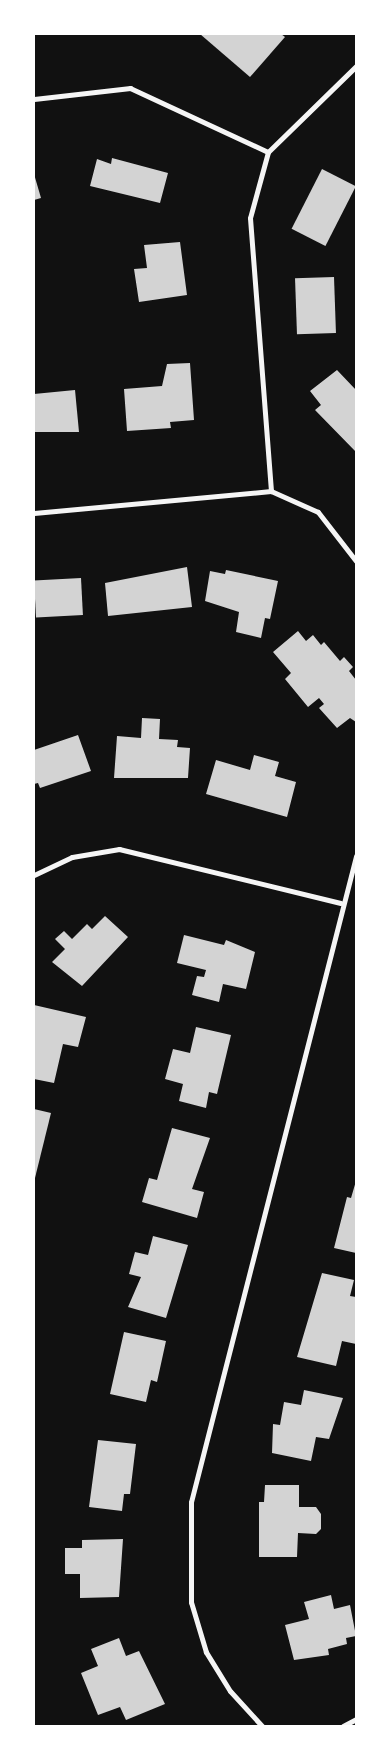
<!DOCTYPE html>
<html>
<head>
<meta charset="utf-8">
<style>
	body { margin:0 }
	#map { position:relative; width:390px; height:1760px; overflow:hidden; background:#111; font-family:Roboto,sans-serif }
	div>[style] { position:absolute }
	.building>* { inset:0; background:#d3d3d3; transform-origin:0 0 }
	.minor>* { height:5px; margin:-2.5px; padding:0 2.5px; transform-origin:2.5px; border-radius:2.5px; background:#f5f5f5 }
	span { translate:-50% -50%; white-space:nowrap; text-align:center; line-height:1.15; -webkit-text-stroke:5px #fff; paint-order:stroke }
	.frame { position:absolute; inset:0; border:35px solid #fff; pointer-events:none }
</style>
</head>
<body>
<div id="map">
	<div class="building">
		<div style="clip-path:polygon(200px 34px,281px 34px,285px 37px,250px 77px)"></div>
		<div style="clip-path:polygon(112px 158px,168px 173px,160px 203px,90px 186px,97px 159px,111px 164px)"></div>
		<div style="left:322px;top:169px;width:38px;height:67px;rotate:27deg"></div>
		<div style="clip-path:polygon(34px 174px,41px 198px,34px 200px)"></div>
		<div style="clip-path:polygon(180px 242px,187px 295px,139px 302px,134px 269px,147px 268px,144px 245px)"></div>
		<div style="left:334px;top:277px;width:56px;height:39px;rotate:88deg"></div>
		<div style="clip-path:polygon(190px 363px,194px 420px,170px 422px,171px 428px,127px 431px,124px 389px,162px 386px,167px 364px)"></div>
		<div style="clip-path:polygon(337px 370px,356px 390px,356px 452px,315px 410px,321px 405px,310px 391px)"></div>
		<div style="clip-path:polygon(75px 390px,79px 432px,34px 432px,34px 394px)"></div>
		<div style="clip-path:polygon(187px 567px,192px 607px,108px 616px,105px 583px)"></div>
		<div style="clip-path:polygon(226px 570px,278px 581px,270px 619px,265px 618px,261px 638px,236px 632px,239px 612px,205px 601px,210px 571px,225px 574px)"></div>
		<div style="left:81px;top:578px;width:37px;height:47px;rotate:87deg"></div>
		<div style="clip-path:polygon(298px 631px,306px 641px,313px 635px,321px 645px,324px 642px,340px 661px,344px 657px,353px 667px,349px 671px,356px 680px,356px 722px,350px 718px,337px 728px,319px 708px,324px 704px,319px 698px,308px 707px,285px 679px,291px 673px,273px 652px)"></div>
		<div style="clip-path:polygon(142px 718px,160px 719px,159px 739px,178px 740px,177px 747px,190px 748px,188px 778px,114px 778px,117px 736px,141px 738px)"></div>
		<div style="clip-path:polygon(78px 735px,91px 771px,40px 788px,38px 783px,34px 784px,34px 750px)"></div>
		<div style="clip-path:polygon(254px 755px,279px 762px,275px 776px,296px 782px,287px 817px,206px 794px,216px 760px,250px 770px)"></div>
		<div style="clip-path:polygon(105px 916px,128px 937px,82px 986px,52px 962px,65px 949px,55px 939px,64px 931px,72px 939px,87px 924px,92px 929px)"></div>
		<div style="clip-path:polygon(184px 935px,224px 945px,226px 940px,255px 952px,246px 989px,223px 984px,219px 1002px,192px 995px,197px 976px,204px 977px,206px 970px,177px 963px)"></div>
		<div style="clip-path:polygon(34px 1005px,86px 1017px,78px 1047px,63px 1044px,54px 1083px,34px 1079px)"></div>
		<div style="clip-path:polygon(196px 1027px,231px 1035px,217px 1094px,209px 1092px,206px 1108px,179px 1101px,183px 1084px,165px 1079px,173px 1049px,190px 1053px)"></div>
		<div style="clip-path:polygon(34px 1109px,51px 1113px,34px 1182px)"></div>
		<div style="clip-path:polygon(172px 1128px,210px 1138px,192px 1189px,204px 1192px,197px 1218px,142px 1202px,149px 1178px,157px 1180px)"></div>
		<div style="clip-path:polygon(356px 1181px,356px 1253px,334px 1248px,347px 1197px,351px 1198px)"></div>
		<div style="clip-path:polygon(153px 1236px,188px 1245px,166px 1318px,128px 1307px,141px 1277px,129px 1274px,135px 1252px,148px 1255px)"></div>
		<div style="clip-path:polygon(322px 1273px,354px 1280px,350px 1296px,356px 1297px,356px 1344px,342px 1341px,336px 1366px,297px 1357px)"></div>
		<div style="clip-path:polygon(124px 1332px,166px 1341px,157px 1382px,151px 1380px,146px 1402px,110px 1394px)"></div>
		<div style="clip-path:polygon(304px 1390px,343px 1398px,329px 1439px,316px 1437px,311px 1461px,272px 1453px,273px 1424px,280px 1425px,284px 1402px,301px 1405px)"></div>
		<div style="clip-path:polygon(98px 1440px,136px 1444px,130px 1494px,124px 1494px,122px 1511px,89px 1507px)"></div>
		<div style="clip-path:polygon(265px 1485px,299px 1485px,299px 1507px,316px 1507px,321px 1514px,321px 1529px,316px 1534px,298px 1533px,297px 1557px,259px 1557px,259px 1502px,264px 1502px)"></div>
		<div style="clip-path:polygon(123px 1539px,119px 1597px,80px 1598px,80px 1574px,65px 1574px,65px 1548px,82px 1548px,82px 1540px)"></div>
		<div style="clip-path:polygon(331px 1595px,334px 1609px,350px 1605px,356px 1636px,346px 1638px,347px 1644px,328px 1649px,329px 1655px,294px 1660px,285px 1625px,309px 1619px,304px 1602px)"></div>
		<div style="clip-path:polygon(119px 1638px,126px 1656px,139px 1651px,165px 1704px,126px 1720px,120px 1707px,98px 1715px,81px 1673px,98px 1666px,91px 1649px)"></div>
	</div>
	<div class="minor">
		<div style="left:34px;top:99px;width:97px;rotate:-6.5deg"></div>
		<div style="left:130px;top:88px;width:152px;rotate:24.9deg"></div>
		<div style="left:268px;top:152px;width:123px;rotate:-44.3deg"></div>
		<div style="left:268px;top:152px;width:68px;rotate:105.3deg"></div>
		<div style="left:250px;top:218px;width:274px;rotate:85.6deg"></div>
		<div style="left:271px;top:491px;width:51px;rotate:24.1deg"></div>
		<div style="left:318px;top:512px;width:62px;rotate:52.2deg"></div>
		<div style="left:34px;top:513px;width:238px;rotate:-5.3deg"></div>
		<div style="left:34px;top:875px;width:42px;rotate:-25.3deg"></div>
		<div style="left:72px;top:857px;width:48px;rotate:-9.7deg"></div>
		<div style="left:119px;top:849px;width:228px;rotate:13.7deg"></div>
		<div style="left:262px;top:1726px;width:47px;rotate:-132.4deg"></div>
		<div style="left:230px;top:1691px;width:46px;rotate:-121.6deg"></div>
		<div style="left:206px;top:1652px;width:52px;rotate:-106.7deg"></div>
		<div style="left:191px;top:1602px;width:100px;rotate:-90deg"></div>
		<div style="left:191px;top:1502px;width:667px;rotate:-75.67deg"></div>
		<div style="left:343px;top:1726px;width:15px;rotate:-28deg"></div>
	</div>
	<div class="frame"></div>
</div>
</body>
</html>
